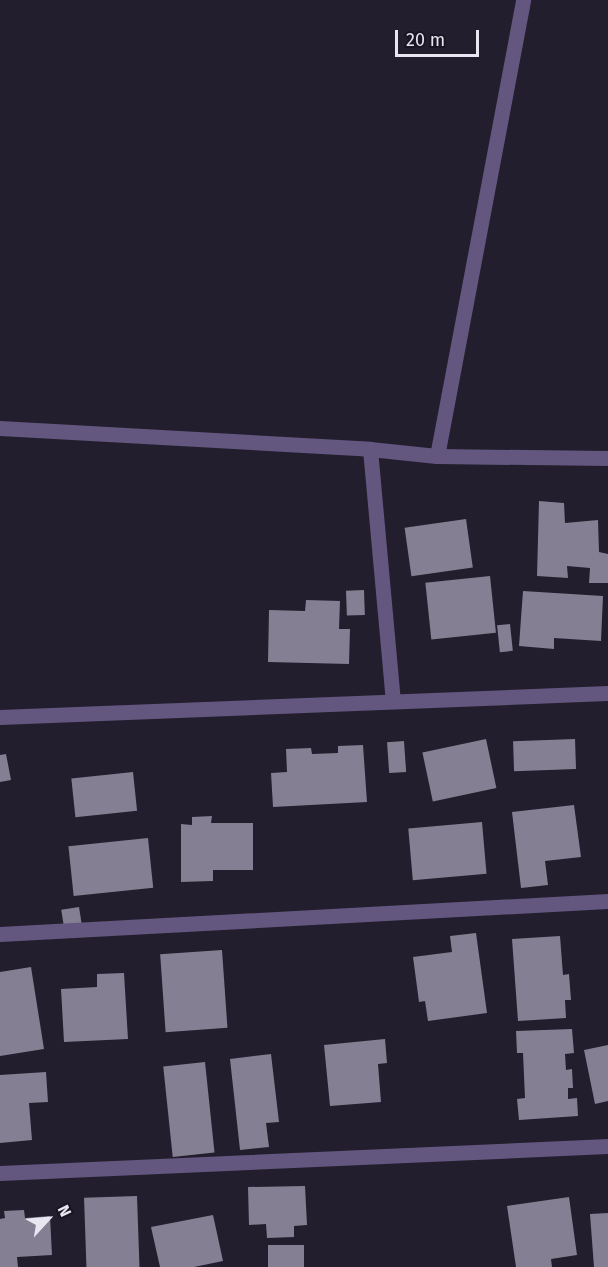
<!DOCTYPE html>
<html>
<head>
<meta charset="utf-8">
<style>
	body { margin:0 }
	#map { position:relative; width:608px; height:1267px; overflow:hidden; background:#231e2d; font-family:"Fira Sans",sans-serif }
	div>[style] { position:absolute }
	.building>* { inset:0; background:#847f92; transform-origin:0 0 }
	.street>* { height:15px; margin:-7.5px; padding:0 7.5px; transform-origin:7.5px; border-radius:7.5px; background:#63567f }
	span { translate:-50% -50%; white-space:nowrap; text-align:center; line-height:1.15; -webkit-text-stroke:4.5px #191523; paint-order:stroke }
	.north { position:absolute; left:18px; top:1189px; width:60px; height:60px; -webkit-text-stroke:4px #191523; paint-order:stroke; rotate:64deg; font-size:16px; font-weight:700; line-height:24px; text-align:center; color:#e8e6f0 }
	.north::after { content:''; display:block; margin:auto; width:21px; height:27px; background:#e8e6f0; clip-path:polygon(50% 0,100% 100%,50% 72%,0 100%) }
	.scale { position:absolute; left:395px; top:30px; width:84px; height:27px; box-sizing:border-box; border:3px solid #e8e6f0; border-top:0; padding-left:8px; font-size:18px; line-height:21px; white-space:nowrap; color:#e8e6f0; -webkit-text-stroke:4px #191523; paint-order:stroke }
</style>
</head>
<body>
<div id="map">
	<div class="building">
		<div style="clip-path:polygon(539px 501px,564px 503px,565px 523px,598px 520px,599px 552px,608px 554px,608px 583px,589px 583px,590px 568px,567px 566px,568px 578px,537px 576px)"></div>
		<div style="left:466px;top:519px;width:49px;height:62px;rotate:82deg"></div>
		<div style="left:490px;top:576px;width:57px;height:65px;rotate:84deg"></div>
		<div style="left:364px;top:590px;width:25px;height:18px;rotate:88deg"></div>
		<div style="clip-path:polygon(523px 591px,603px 596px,601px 641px,554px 638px,554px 649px,519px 646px)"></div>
		<div style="clip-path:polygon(306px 600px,340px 601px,339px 629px,350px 629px,349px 664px,268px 662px,269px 610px,305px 611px)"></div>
		<div style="left:510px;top:624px;width:27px;height:13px;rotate:84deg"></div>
		<div style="left:486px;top:739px;width:50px;height:65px;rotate:78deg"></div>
		<div style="left:575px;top:739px;width:30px;height:62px;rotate:88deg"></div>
		<div style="left:404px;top:741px;width:31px;height:17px;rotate:86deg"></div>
		<div style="clip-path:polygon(363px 745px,367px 802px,273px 807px,271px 773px,287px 772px,286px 749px,311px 748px,312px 754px,338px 753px,338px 746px)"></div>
		<div style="clip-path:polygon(6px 754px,11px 780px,0 782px,0 755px)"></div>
		<div style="left:133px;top:772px;width:39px;height:62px;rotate:84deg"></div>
		<div style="clip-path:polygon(574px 805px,581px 857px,545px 861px,548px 885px,521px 888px,512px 812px)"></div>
		<div style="clip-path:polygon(212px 816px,211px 823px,253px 823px,253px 870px,213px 870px,213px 881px,181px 882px,181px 824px,192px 825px,192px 817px)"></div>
		<div style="left:482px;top:822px;width:52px;height:74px;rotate:85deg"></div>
		<div style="left:148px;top:838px;width:50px;height:80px;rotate:84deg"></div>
		<div style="left:79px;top:907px;width:20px;height:18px;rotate:81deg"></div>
		<div style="clip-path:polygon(476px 933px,487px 1013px,428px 1021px,425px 1001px,419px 1002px,413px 957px,452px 952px,450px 936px)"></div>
		<div style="clip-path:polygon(560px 936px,563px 975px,569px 974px,571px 1000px,565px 1000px,566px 1018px,518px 1021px,512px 939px)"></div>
		<div style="left:222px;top:950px;width:78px;height:62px;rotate:86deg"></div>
		<div style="clip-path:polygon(31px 967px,44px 1049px,0 1056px,0 972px)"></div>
		<div style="clip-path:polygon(124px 973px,128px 1039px,64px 1042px,61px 989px,97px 987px,97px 974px)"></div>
		<div style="clip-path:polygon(572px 1029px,574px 1053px,565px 1054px,566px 1070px,572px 1069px,573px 1088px,568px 1088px,568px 1099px,577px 1098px,578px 1116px,519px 1120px,517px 1099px,525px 1098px,523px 1053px,517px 1053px,516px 1031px)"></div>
		<div style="clip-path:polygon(385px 1039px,387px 1063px,378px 1064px,381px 1102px,330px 1106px,324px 1045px)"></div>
		<div style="clip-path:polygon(608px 1045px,608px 1101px,595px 1104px,584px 1050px)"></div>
		<div style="clip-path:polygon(271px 1054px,279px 1122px,266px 1123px,269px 1147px,240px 1150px,230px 1059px)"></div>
		<div style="left:205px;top:1062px;width:91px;height:42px;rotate:84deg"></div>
		<div style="clip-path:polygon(46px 1072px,48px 1102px,29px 1103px,32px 1140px,0 1143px,0 1075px)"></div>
		<div style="clip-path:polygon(305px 1186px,307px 1225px,294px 1226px,294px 1237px,267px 1238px,266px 1224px,249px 1225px,248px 1187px)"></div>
		<div style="left:137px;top:1196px;width:71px;height:53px;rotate:88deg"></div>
		<div style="clip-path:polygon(569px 1197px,577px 1255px,551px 1259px,552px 1267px,516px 1267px,507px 1206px)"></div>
		<div style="clip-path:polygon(24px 1210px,25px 1218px,50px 1216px,52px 1255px,17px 1257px,18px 1267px,0 1267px,0 1219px,5px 1218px,4px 1211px)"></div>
		<div style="clip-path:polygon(608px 1213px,608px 1267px,594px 1267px,590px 1214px)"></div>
		<div style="clip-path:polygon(213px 1215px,223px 1261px,194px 1267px,160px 1267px,151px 1227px)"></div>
		<div style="left:304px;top:1245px;width:22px;height:36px;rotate:90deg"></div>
	</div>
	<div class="street">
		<div style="left:0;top:428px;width:371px;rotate:3.2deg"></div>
		<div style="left:370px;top:449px;width:67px;rotate:6deg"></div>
		<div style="left:437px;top:456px;width:171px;rotate:0.7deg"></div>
		<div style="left:370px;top:449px;width:253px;rotate:84.8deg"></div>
		<div style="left:437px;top:456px;width:464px;rotate:-79.3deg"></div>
		<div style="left:0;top:717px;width:608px;rotate:-2.26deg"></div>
		<div style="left:0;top:934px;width:609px;rotate:-3.11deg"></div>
		<div style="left:0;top:1173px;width:609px;rotate:-2.54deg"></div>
	</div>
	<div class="north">N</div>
	<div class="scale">20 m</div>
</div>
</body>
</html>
